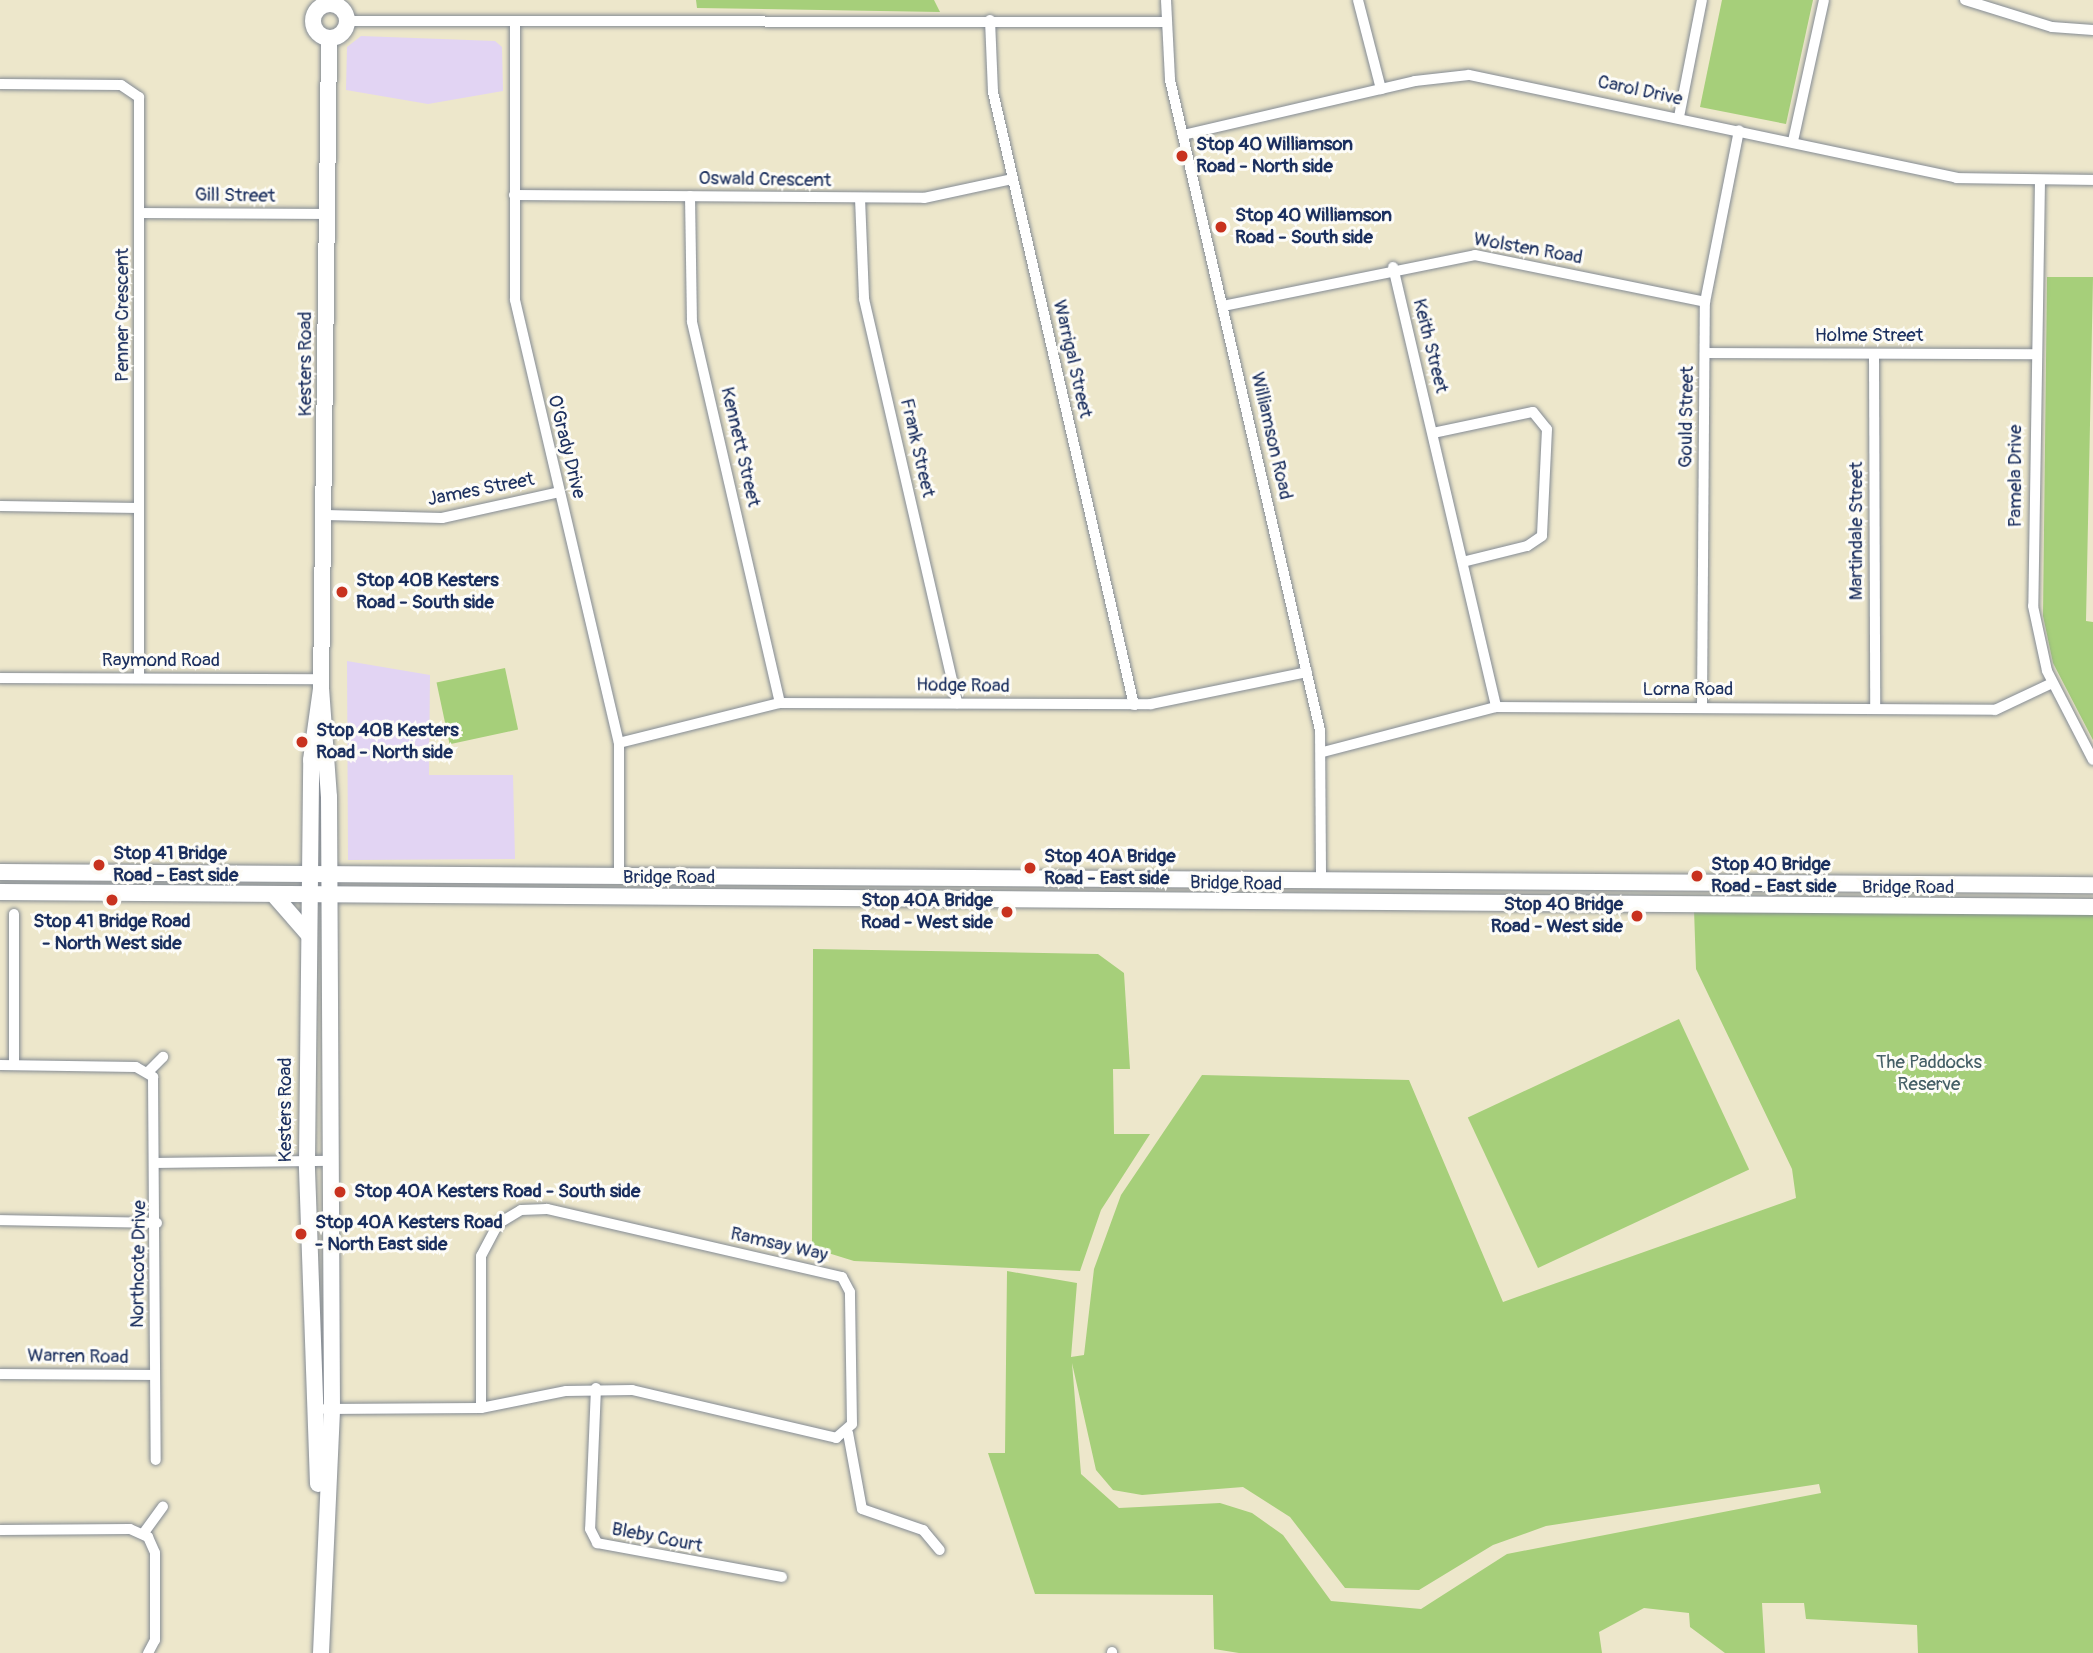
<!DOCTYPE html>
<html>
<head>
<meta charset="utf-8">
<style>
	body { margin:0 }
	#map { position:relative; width:2093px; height:1653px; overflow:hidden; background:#ede7cb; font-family:Pangolin,sans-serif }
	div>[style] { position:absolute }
	.built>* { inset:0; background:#e2d4f3 }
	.green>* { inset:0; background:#a6cf7a; transform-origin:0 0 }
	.roads { filter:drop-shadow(0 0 2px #848b94) drop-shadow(0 0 2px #848b94) }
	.street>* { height:10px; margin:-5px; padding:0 5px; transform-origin:5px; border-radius:5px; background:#fff }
	.secondary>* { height:16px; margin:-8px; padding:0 8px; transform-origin:8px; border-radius:8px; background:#fff }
	.secondary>.ring { margin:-8px; padding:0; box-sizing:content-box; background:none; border:16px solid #fff; border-radius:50% }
	.dots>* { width:19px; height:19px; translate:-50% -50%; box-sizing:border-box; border:4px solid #fdfcf7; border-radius:50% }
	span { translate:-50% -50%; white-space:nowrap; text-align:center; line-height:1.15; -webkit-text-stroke:6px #fdfcf7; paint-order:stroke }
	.street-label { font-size:19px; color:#1b2f5e }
	.poi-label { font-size:19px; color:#1b2f5e; font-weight:700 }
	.left { translate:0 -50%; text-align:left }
	.right { translate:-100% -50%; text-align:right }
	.park-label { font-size:19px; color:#455f66 }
</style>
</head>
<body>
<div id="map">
	<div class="built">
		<div style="clip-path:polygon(361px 36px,495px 41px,502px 47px,503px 91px,428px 104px,346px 90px,347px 47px)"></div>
		<div style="clip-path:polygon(347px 661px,430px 675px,429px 775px,513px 775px,515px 859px,348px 860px)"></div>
	</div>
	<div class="green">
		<div style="clip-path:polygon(696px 0,934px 0,940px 12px,697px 8px)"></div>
		<div style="clip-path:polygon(1722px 0,1813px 0,1786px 124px,1700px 107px)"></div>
		<div style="clip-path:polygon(2047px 277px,2093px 277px,2086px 621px,2093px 622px,2093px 740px,2053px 663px,2043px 616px)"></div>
		<div style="left:505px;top:668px;width:63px;height:70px;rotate:78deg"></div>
		<div style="clip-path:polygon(evenodd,1694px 909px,2093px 909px,2093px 1653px,1918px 1653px,1917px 1625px,1806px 1619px,1804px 1603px,1762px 1603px,1765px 1653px,1725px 1653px,1690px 1627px,1689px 1613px,1644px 1608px,1599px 1632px,1602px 1653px,1239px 1653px,1214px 1649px,1213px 1595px,1035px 1594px,988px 1453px,1005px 1453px,1007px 1271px,1077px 1283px,1071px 1357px,1084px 1355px,1094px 1269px,1121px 1195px,1202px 1075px,1409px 1080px,1503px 1302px,1796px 1198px,1792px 1169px,1696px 969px,1694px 909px,1072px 1363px,1096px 1470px,1113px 1490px,1142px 1495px,1243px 1487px,1290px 1517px,1345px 1588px,1419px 1590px,1493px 1545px,1546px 1526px,1819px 1484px,1821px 1493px,1507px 1554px,1421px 1609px,1331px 1601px,1283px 1535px,1252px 1513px,1220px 1503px,1119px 1508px,1081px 1474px,1072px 1363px)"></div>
		<div style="clip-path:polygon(813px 949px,1098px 954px,1124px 973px,1130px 1069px,1113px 1069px,1114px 1134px,1150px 1134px,1101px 1210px,1080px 1271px,854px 1261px,812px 1248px)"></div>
		<div style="left:1679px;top:1019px;width:166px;height:233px;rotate:65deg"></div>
	</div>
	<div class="roads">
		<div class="street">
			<div style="left:1166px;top:0;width:80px;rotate:87.1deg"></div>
			<div style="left:1170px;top:80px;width:667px;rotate:77.01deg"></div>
			<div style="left:1320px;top:730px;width:152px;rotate:89.6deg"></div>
			<div style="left:1358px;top:0;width:92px;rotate:75.5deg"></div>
			<div style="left:1965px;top:0;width:91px;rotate:17.2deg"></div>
			<div style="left:2052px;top:27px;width:41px;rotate:4.2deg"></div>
			<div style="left:990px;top:20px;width:72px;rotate:87.6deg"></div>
			<div style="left:993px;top:92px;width:629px;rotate:77.05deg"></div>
			<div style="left:348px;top:21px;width:817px;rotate:0.07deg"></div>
			<div style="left:515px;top:23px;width:277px;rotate:90deg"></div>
			<div style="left:515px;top:300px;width:455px;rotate:76.8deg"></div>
			<div style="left:619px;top:743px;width:133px;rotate:90deg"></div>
			<div style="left:0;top:84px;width:121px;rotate:0.5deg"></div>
			<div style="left:121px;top:85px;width:22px;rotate:34deg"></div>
			<div style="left:139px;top:97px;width:581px;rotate:90deg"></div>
			<div style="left:1679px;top:117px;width:119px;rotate:-78.9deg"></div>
			<div style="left:1183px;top:135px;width:238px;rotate:-13.1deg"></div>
			<div style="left:1415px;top:81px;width:54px;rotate:-6.3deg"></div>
			<div style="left:1469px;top:75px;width:498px;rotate:11.9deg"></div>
			<div style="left:1956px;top:178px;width:137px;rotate:0.8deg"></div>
			<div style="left:1793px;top:141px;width:144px;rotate:-77.6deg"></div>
			<div style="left:2040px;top:180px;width:426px;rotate:90.9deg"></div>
			<div style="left:2033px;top:606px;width:66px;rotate:77.8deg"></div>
			<div style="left:2047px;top:671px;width:100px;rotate:62.7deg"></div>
			<div style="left:514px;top:195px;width:410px;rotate:0.4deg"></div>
			<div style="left:924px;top:198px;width:91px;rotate:-12.1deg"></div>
			<div style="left:690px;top:196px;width:126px;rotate:89.1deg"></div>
			<div style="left:692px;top:322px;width:391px;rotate:77deg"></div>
			<div style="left:860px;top:198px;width:101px;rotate:87.7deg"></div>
			<div style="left:864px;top:299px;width:415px;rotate:77deg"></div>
			<div style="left:141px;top:213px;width:187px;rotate:0.3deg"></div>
			<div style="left:1393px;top:267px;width:452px;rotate:76.8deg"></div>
			<div style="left:1223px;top:306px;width:257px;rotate:-11.4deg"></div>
			<div style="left:1475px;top:255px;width:235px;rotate:11.5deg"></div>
			<div style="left:1705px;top:353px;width:328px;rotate:0.2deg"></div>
			<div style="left:1874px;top:354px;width:354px;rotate:89.8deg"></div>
			<div style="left:1433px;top:433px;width:102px;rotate:-11.9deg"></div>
			<div style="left:1533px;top:412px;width:22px;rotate:51deg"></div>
			<div style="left:1547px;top:429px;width:107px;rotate:92.7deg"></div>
			<div style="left:1542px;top:536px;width:18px;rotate:146deg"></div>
			<div style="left:1527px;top:546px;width:66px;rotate:166deg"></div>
			<div style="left:0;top:506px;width:139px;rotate:0.8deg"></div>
			<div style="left:326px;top:515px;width:116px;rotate:1.5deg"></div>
			<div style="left:442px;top:518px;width:120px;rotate:-12.5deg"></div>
			<div style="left:0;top:678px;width:321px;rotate:0.2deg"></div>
			<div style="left:1702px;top:707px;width:405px;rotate:-89.6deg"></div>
			<div style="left:1705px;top:302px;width:175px;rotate:-78.8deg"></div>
			<div style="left:619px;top:743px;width:166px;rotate:-14deg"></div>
			<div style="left:780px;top:703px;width:371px;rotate:0.2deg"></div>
			<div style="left:1151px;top:704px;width:159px;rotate:-11.6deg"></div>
			<div style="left:1323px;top:752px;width:179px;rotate:-14.6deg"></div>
			<div style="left:1496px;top:707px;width:499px;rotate:0.3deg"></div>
			<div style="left:1995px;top:710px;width:63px;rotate:-25.3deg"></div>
			<div style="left:0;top:1065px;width:136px;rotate:0.8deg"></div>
			<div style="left:136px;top:1067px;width:20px;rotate:30deg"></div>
			<div style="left:153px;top:1077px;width:383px;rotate:89.6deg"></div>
			<div style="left:14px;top:1065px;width:151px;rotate:-90deg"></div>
			<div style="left:149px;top:1071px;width:20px;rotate:-45deg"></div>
			<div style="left:158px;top:1163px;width:172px;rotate:-0.7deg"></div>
			<div style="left:0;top:1220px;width:157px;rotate:1.1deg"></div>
			<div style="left:0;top:1374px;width:155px;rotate:0.4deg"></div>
			<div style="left:596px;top:1388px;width:141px;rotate:92.4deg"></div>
			<div style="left:590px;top:1529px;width:16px;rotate:63deg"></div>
			<div style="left:597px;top:1543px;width:188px;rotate:10.4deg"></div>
			<div style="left:325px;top:1409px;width:156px;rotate:-0.4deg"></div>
			<div style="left:481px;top:1408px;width:87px;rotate:-11.3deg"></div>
			<div style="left:566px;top:1391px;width:66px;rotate:-0.9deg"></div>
			<div style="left:632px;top:1390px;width:210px;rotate:13.2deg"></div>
			<div style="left:836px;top:1438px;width:21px;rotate:-41deg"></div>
			<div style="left:852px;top:1424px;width:132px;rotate:-90.9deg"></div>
			<div style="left:850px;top:1292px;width:17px;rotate:-118deg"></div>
			<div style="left:842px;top:1277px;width:303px;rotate:-167deg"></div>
			<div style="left:547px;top:1209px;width:26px;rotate:178deg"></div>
			<div style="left:521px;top:1210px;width:27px;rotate:149deg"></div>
			<div style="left:498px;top:1224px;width:36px;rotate:118deg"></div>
			<div style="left:481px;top:1256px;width:152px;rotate:90deg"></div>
			<div style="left:848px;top:1433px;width:77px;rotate:79.6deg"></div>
			<div style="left:862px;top:1509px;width:65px;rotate:19deg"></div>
			<div style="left:923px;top:1530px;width:26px;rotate:50deg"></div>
			<div style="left:0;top:1530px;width:130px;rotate:-0.4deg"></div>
			<div style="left:130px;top:1529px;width:20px;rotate:24deg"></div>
			<div style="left:148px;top:1537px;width:17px;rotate:66deg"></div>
			<div style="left:155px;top:1553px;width:87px;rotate:90deg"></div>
			<div style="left:155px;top:1640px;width:15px;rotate:118deg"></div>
			<div style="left:143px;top:1534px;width:34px;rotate:-54deg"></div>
			<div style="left:1112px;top:1652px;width:1px;rotate:90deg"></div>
		</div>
		<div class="secondary">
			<div class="ring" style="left:313px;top:4px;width:18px;height:18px"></div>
			<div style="left:0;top:872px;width:2093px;rotate:0.36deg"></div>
			<div style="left:0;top:892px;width:2093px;rotate:0.41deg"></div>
			<div style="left:274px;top:895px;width:52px;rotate:48.9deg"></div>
			<div style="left:318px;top:1484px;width:321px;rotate:-92deg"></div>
			<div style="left:307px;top:1163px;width:403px;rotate:-89.4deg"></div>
			<div style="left:311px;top:760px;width:72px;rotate:-82deg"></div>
			<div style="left:321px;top:1653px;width:243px;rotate:-87.4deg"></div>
			<div style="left:332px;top:1410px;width:613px;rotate:-90.28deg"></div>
			<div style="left:329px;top:797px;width:108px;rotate:-94.2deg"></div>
			<div style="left:321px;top:689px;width:650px;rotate:-89.29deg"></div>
		</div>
	</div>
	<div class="dots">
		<div style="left:1182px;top:156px;background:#c8321e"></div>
		<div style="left:1221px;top:227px;background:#c8321e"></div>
		<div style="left:342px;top:592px;background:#c8321e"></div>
		<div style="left:302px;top:742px;background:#c8321e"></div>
		<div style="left:99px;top:865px;background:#c8321e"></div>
		<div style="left:1030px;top:868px;background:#c8321e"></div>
		<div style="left:1697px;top:876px;background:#c8321e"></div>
		<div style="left:112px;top:900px;background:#c8321e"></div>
		<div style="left:1007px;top:912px;background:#c8321e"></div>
		<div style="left:1637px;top:916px;background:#c8321e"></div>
		<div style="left:340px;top:1192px;background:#c8321e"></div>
		<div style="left:301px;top:1234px;background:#c8321e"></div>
	</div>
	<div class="street-label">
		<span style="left:1640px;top:91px;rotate:12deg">Carol Drive</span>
		<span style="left:765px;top:180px;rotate:1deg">Oswald Crescent</span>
		<span style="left:235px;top:196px;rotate:1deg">Gill Street</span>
		<span style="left:1528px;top:249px;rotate:10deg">Wolsten Road</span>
		<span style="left:123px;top:315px;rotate:-90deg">Penner Crescent</span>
		<span style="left:1869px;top:336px">Holme Street</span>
		<span style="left:1430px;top:346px;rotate:76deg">Keith Street</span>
		<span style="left:1072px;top:359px;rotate:77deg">Warrigal Street</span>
		<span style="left:306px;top:364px;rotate:-90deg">Kesters Road</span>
		<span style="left:1687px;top:417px;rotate:-89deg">Gould Street</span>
		<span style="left:1271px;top:436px;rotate:77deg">Williamson Road</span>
		<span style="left:566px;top:447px;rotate:76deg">O'Grady Drive</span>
		<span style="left:740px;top:447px;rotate:77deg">Kennett Street</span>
		<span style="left:917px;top:448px;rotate:77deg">Frank Street</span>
		<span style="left:2016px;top:476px;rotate:-90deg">Pamela Drive</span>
		<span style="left:481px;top:490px;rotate:-11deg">James Street</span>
		<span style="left:1857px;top:531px;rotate:-90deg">Martindale Street</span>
		<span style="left:161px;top:661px">Raymond Road</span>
		<span style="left:963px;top:686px;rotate:1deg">Hodge Road</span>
		<span style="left:1688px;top:690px">Lorna Road</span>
		<span style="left:669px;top:878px">Bridge Road</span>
		<span style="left:1236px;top:884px;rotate:1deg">Bridge Road</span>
		<span style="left:1908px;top:888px">Bridge Road</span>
		<span style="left:286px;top:1110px;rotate:-90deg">Kesters Road</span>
		<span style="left:779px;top:1245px;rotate:13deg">Ramsay Way</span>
		<span style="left:139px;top:1264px;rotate:-89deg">Northcote Drive</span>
		<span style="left:78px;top:1357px;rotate:1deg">Warren Road</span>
		<span style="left:657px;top:1538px;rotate:11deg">Bleby Court</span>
	</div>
	<div class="poi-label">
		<span class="left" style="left:1196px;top:156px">Stop 40 Williamson<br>Road - North side</span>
		<span class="left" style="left:1235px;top:227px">Stop 40 Williamson<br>Road - South side</span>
		<span class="left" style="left:356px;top:592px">Stop 40B Kesters<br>Road - South side</span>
		<span class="left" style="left:316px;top:742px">Stop 40B Kesters<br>Road - North side</span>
		<span class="left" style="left:113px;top:865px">Stop 41 Bridge<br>Road - East side</span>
		<span class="left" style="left:1044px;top:868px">Stop 40A Bridge<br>Road - East side</span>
		<span class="left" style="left:1711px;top:876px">Stop 40 Bridge<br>Road - East side</span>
		<span class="right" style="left:993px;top:912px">Stop 40A Bridge<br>Road - West side</span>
		<span class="right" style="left:1623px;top:916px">Stop 40 Bridge<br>Road - West side</span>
		<span style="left:112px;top:933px">Stop 41 Bridge Road<br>- North West side</span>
		<span class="left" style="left:354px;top:1192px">Stop 40A Kesters Road - South side</span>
		<span class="left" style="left:315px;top:1234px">Stop 40A Kesters Road<br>- North East side</span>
	</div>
	<div class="park-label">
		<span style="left:1929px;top:1074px">The Paddocks<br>Reserve</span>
	</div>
</div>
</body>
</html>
